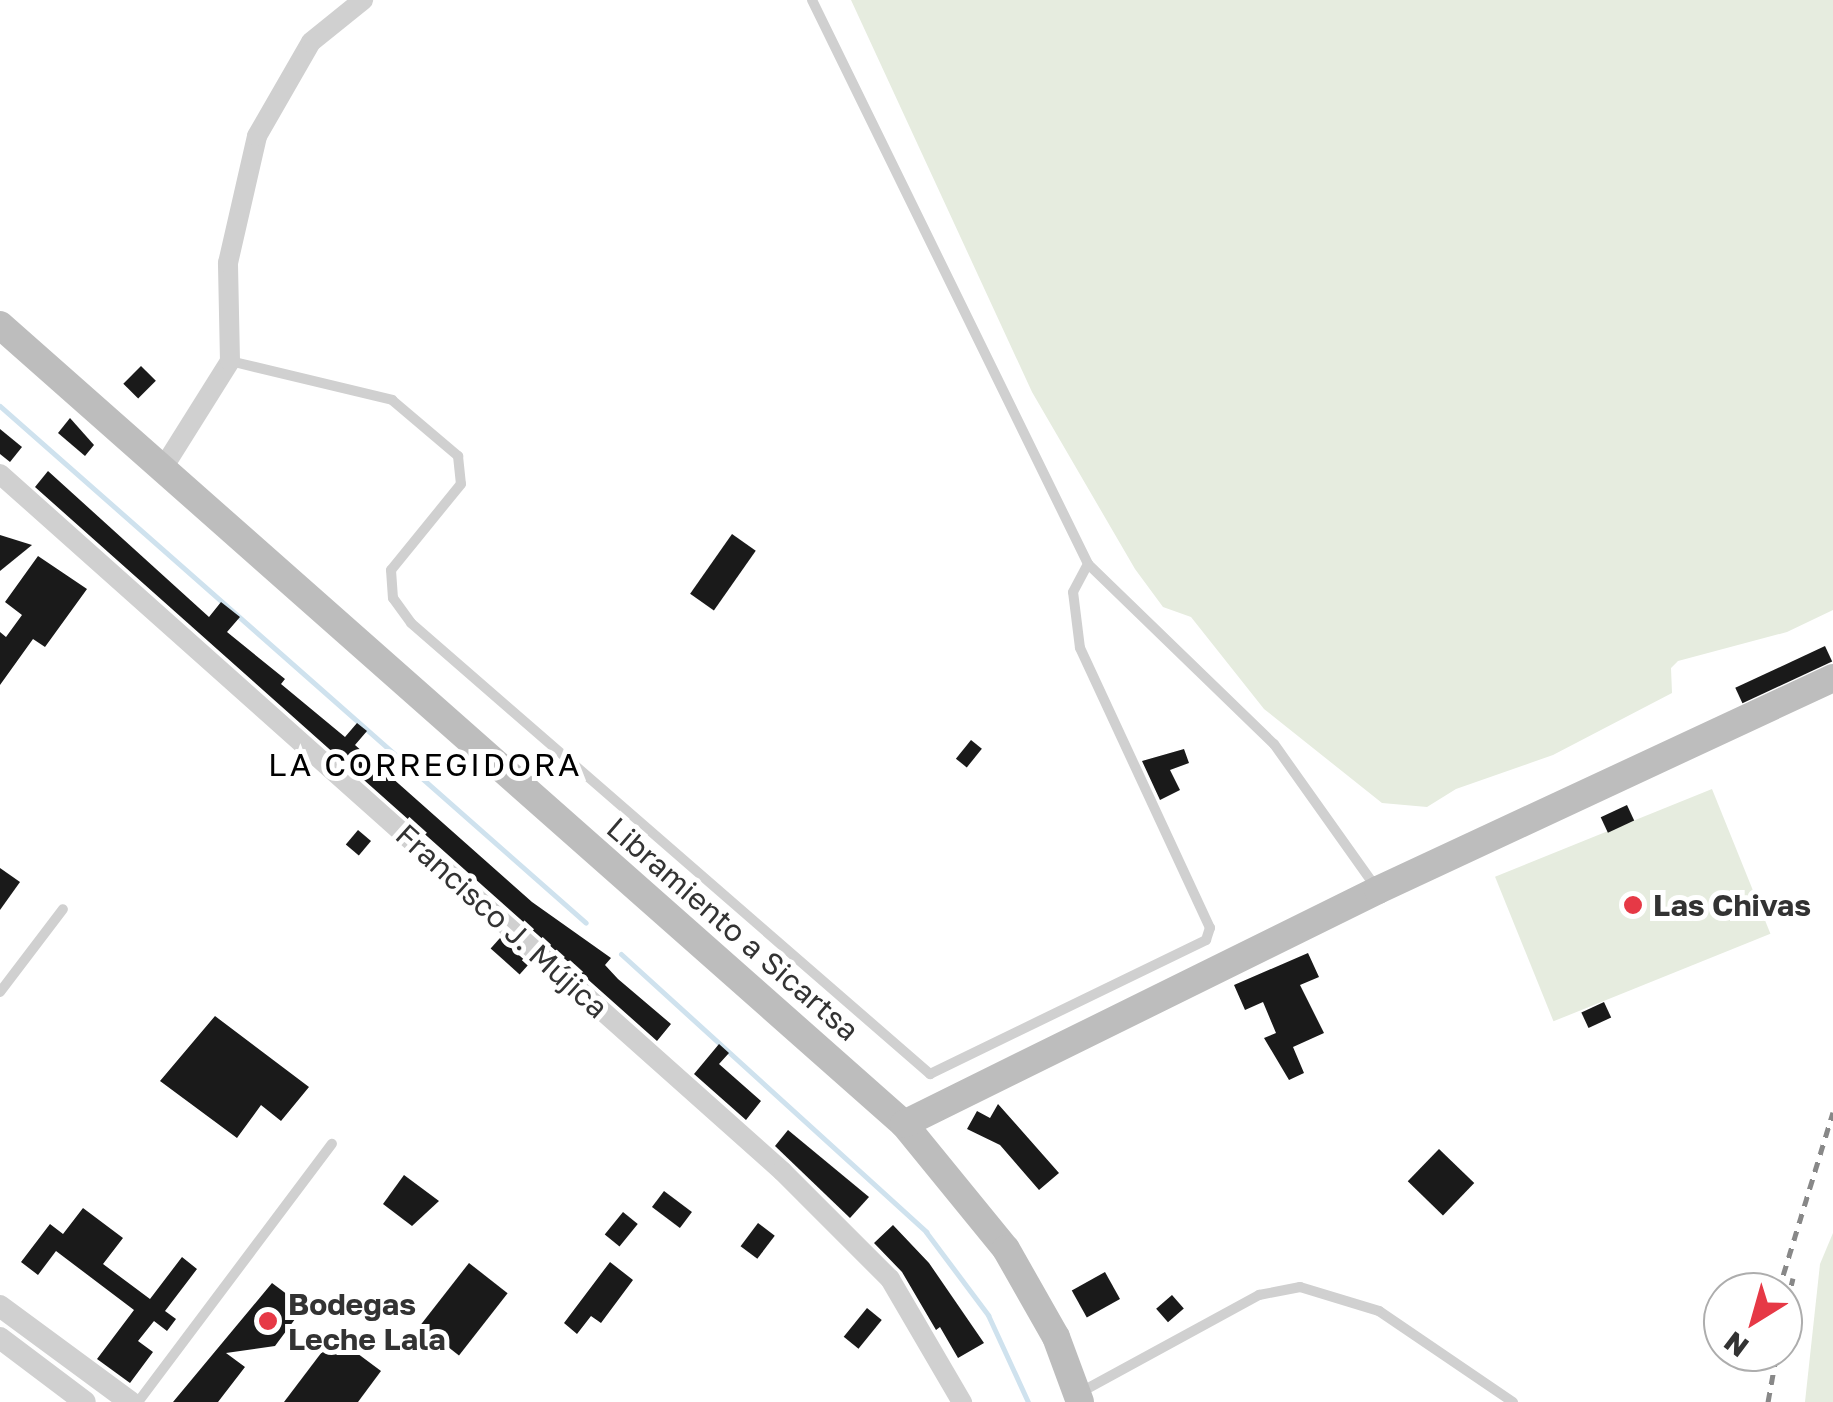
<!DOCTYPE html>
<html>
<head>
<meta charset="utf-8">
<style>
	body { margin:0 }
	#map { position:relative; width:1833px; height:1402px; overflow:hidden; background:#fff; font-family:"Golos Text",sans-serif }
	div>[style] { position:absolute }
	.green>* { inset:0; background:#e6ecdf; transform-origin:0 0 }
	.stream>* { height:5px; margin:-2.5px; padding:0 2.5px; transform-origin:2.5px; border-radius:2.5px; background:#cfe2ee }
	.building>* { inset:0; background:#1a1a1a; transform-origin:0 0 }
	.service>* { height:10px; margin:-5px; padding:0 5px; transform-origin:5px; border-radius:5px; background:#d0d0d0 }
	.minor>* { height:20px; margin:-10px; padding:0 10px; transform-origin:10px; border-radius:10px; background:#d0d0d0 }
	.tertiary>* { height:22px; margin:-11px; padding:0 11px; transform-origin:11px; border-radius:11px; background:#d0d0d0 }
	.secondary>* { height:28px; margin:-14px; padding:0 14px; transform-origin:14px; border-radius:14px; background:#bdbdbd }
	.rail>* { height:5px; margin-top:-2.5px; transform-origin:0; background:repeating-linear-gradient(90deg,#888 0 10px,transparent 0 18px) }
	.dots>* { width:28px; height:28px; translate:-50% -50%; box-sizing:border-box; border:5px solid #fff; border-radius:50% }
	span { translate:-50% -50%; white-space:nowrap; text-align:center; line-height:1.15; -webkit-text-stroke:10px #fff; paint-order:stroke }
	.poi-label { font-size:30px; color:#333; font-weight:700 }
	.left { translate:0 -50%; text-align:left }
	.street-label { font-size:30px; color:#333 }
	.neighbourhood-label { font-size:32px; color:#000; letter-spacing:2.5px }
	.north { position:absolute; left:1703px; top:1272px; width:100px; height:100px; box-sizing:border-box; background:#fff; border:2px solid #adadad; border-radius:50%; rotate:217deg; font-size:28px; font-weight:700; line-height:40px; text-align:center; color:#333 }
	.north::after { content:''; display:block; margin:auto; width:35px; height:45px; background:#e63946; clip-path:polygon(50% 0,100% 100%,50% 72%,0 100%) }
</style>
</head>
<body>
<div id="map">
	<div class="green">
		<div style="clip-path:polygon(851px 0,1833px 0,1833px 610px,1787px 632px,1678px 661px,1671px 668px,1672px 693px,1553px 755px,1456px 789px,1427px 807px,1382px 803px,1264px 709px,1191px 617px,1163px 607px,1135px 569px,1032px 392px)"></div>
		<div style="left:1712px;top:789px;width:156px;height:234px;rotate:68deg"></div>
		<div style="clip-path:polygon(1833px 1233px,1833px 1402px,1805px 1402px,1820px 1264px)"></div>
	</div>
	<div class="stream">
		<div style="left:0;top:406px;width:781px;rotate:41.42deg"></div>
		<div style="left:621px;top:954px;width:413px;rotate:42.3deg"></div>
		<div style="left:926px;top:1232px;width:104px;rotate:53.2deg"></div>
		<div style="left:988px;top:1315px;width:96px;rotate:65.3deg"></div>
	</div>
	<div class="building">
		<div style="left:141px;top:366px;width:21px;height:25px;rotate:45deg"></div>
		<div style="clip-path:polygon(70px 418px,94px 445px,85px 456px,58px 433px)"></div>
		<div style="clip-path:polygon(0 429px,22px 447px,10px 462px,0 454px)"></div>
		<div style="clip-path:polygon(48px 471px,209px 617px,221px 602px,240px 617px,227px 632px,285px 679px,281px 684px,345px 737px,357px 723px,367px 731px,355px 745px,532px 902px,611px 958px,605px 965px,618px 979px,671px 1024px,657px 1041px,35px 487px)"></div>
		<div style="left:732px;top:534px;width:29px;height:73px;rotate:35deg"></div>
		<div style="clip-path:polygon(0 535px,32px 545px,0 571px)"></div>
		<div style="clip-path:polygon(38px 556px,87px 589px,45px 647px,33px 639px,0 685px,0 632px,6px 637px,22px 615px,5px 602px)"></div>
		<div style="left:1825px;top:646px;width:17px;height:99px;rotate:65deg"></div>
		<div style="left:971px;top:740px;width:14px;height:24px;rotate:39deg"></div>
		<div style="clip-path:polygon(1184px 749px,1189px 763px,1170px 770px,1180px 790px,1160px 800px,1142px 761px)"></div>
		<div style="left:1627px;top:805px;width:17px;height:29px;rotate:65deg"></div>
		<div style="left:358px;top:830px;width:17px;height:19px;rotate:40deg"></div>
		<div style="clip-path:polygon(0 868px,20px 882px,0 910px)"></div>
		<div style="left:500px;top:938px;width:39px;height:14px;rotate:42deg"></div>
		<div style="clip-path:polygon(1308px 953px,1319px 977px,1300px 985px,1324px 1033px,1293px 1047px,1304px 1073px,1289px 1080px,1264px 1038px,1276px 1033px,1263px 1002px,1245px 1010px,1234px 985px)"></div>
		<div style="left:1604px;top:1002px;width:17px;height:25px;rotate:65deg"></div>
		<div style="clip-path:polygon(215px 1016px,309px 1087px,281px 1121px,261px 1105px,237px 1138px,160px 1081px)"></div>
		<div style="clip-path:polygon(719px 1044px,729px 1053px,719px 1064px,761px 1101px,746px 1120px,694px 1074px)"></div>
		<div style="clip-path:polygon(998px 1104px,1059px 1173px,1039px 1190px,1000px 1145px,967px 1129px,977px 1111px,990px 1118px)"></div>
		<div style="clip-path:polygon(788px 1130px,869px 1197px,850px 1218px,775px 1146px)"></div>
		<div style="left:1439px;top:1149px;width:49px;height:45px;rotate:44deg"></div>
		<div style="clip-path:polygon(404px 1175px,439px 1201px,412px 1226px,383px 1204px)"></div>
		<div style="left:664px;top:1191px;width:35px;height:20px;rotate:37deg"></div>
		<div style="clip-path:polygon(83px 1208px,123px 1238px,103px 1264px,150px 1299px,182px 1257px,197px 1269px,165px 1311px,176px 1319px,167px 1331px,154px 1321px,138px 1341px,153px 1352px,130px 1383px,97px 1359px,134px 1310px,56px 1251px,38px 1275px,21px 1262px,50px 1224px,63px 1234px)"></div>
		<div style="left:623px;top:1212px;width:19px;height:29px;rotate:39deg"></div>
		<div style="left:758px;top:1223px;width:21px;height:29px;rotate:37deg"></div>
		<div style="clip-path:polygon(893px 1225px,929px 1263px,984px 1343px,958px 1358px,940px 1327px,936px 1330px,902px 1272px,874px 1243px)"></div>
		<div style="clip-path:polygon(610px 1262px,633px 1280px,601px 1323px,591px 1316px,577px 1334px,564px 1323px)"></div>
		<div style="left:469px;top:1263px;width:49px;height:79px;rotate:38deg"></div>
		<div style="left:1105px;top:1272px;width:31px;height:38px;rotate:61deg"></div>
		<div style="clip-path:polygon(272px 1283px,304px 1307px,275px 1346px,226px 1353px,245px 1367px,218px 1402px,173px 1402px)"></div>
		<div style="left:1172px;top:1295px;width:18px;height:21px;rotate:49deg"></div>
		<div style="left:867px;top:1308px;width:19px;height:37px;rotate:39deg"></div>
		<div style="clip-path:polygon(334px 1336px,381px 1371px,358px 1402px,284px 1402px)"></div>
	</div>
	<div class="service">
		<div style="left:812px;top:0;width:628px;rotate:63.92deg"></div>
		<div style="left:1088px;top:564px;width:259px;rotate:44.1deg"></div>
		<div style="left:1274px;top:744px;width:178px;rotate:54.6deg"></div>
		<div style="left:230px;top:361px;width:167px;rotate:13.5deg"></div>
		<div style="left:392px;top:400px;width:87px;rotate:40.3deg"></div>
		<div style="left:458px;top:456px;width:28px;rotate:84deg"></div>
		<div style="left:461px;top:484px;width:111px;rotate:129.1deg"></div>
		<div style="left:391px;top:570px;width:28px;rotate:86deg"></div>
		<div style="left:393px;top:598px;width:31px;rotate:54deg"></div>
		<div style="left:411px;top:623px;width:688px;rotate:40.99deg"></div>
		<div style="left:930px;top:1074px;width:307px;rotate:-25.9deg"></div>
		<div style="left:1206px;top:940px;width:13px;rotate:-72deg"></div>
		<div style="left:1210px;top:928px;width:309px;rotate:-114.9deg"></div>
		<div style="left:1080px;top:648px;width:56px;rotate:-97.1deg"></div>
		<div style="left:1073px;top:592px;width:32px;rotate:-62deg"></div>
		<div style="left:0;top:992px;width:104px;rotate:-52.8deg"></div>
		<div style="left:1081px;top:1392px;width:203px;rotate:-28.6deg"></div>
		<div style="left:1259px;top:1295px;width:42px;rotate:-11deg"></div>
		<div style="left:1300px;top:1287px;width:83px;rotate:16.9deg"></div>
		<div style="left:1379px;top:1311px;width:162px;rotate:34.2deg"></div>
		<div style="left:138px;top:1402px;width:323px;rotate:-53.1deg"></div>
	</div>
	<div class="minor">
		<div style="left:163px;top:468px;width:126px;rotate:-57.9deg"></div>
		<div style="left:230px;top:361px;width:98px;rotate:-91.2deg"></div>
		<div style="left:228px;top:263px;width:130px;rotate:-77.1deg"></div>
		<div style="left:257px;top:136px;width:108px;rotate:-60.1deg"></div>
		<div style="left:311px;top:42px;width:67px;rotate:-38.9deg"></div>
		<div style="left:0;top:474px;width:1048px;rotate:41.71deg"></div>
		<div style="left:782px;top:1171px;width:153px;rotate:45deg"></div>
		<div style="left:890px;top:1279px;width:143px;rotate:59.7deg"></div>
	</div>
	<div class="tertiary">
		<div style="left:0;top:1306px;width:162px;rotate:36.4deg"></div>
		<div style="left:0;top:1338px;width:106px;rotate:37deg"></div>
	</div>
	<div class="secondary">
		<div style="left:0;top:325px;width:1206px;rotate:41.47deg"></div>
		<div style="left:904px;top:1124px;width:161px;rotate:50.8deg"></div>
		<div style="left:1006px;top:1249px;width:101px;rotate:60.4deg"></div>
		<div style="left:1056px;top:1337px;width:69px;rotate:69.7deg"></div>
		<div style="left:904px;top:1124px;width:529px;rotate:-26.27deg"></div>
		<div style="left:1378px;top:890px;width:502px;rotate:-24.98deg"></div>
	</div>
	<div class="rail">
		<div style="left:1778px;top:1292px;width:188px;rotate:-73deg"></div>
		<div style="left:1783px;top:1320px;width:43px;rotate:-76.6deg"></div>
		<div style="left:1768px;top:1402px;width:51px;rotate:-79.8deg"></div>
	</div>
	<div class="dots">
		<div style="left:1633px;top:905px;background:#e63946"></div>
		<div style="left:268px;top:1321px;background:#e63946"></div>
	</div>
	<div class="poi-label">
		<span class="left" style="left:1653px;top:905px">Las Chivas</span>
		<span class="left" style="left:288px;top:1321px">Bodegas<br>Leche Lala</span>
	</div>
	<div class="street-label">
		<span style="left:502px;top:921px;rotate:42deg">Francisco J. Mújica</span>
		<span style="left:733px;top:929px;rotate:41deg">Libramiento a Sicartsa</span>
	</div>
	<div class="neighbourhood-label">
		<span style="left:425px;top:764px">LA CORREGIDORA</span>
	</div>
	<div class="north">N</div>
</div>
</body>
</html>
